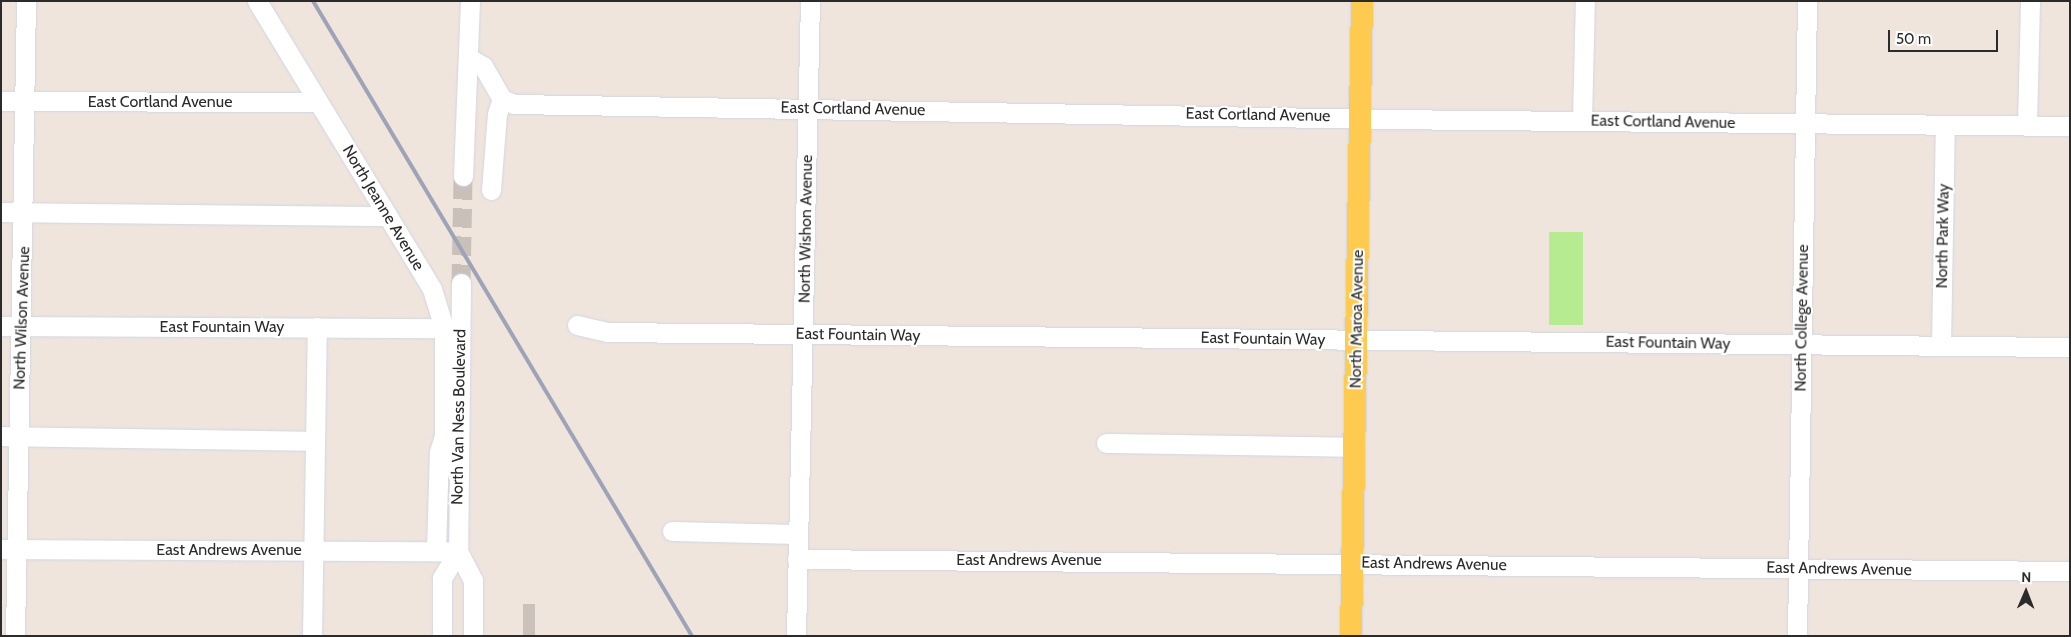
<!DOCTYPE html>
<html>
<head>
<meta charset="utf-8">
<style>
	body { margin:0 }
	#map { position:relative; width:2071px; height:637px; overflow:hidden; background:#efe5dc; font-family:Cabin,sans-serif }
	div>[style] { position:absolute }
	.green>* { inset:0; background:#b7eb92; transform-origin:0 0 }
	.building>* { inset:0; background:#cac2bb; transform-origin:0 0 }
	.minor-tunnel>* { height:19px; margin-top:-9.5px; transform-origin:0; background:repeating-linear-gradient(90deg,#c8c0b9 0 19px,transparent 0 28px) }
	.roads { filter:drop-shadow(0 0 1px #d1d6e6) drop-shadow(0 0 1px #d1d6e6) }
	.minor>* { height:19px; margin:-9.5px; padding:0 9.5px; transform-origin:9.5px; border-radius:9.5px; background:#fff }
	.major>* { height:22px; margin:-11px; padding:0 11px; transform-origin:11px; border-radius:11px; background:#ffca50 }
	.rail>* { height:4px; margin:-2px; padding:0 2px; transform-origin:2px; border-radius:2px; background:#9ea3b8 }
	span { translate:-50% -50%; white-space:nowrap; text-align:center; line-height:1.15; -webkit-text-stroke:4px #fff; paint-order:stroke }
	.street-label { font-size:16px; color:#2b2b2b }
	.frame { position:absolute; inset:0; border:2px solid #2b2b2b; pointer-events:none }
	.north { position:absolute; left:2001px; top:567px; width:50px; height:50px; -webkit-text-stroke:4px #fff; paint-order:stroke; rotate:1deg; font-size:14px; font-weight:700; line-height:20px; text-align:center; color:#2b2b2b }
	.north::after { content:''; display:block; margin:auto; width:18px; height:22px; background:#2b2b2b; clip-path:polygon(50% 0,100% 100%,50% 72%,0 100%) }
	.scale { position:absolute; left:1888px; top:30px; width:110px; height:22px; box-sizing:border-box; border:2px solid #2b2b2b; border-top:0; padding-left:6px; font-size:15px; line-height:18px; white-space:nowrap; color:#2b2b2b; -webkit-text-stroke:4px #fff; paint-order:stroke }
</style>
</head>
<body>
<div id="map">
	<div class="green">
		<div style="left:1549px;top:232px;width:34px;height:93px"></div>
	</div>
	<div class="building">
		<div style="left:523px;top:604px;width:12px;height:32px"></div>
	</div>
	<div class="minor-tunnel">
		<div style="left:461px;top:283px;width:107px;rotate:-88.9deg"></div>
	</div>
	<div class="roads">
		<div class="minor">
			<div style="left:257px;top:1px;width:337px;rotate:58.7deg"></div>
			<div style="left:432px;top:289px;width:41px;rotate:72.9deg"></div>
			<div style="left:444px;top:328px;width:107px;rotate:90deg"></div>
			<div style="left:444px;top:435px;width:43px;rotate:71.1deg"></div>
			<div style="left:469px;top:58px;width:16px;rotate:30deg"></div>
			<div style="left:483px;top:66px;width:38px;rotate:60deg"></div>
			<div style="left:502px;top:99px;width:13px;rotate:23deg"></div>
			<div style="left:514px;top:104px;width:867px;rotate:0.99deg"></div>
			<div style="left:1381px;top:119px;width:689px;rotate:0.58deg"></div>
			<div style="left:1px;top:101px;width:317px;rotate:0.2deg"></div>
			<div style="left:1582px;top:120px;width:119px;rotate:-88.6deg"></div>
			<div style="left:2027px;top:125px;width:124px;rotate:-88.6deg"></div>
			<div style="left:463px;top:176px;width:175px;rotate:-87.7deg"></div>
			<div style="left:491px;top:190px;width:76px;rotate:-85.5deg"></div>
			<div style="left:497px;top:114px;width:16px;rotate:-72deg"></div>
			<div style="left:1px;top:212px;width:386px;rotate:0.6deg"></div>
			<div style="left:461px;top:283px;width:268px;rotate:90.6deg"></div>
			<div style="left:458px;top:551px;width:33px;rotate:63deg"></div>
			<div style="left:473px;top:580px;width:56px;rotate:90deg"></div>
			<div style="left:577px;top:325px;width:31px;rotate:13deg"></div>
			<div style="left:607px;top:332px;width:1463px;rotate:0.59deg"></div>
			<div style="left:1px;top:326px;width:443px;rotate:0.3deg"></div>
			<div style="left:1941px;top:346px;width:220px;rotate:-89deg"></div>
			<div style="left:1px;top:436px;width:314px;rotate:0.9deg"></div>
			<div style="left:1106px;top:443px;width:249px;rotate:0.9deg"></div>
			<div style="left:672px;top:531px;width:126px;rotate:1.4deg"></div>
			<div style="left:1px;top:549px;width:457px;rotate:0.3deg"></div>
			<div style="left:436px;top:551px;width:99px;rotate:-88.3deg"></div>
			<div style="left:439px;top:452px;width:17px;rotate:-73deg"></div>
			<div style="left:797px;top:559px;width:1273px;rotate:0.54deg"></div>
			<div style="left:15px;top:636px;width:635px;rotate:-89.01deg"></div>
			<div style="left:312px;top:636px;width:309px;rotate:-89.1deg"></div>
			<div style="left:442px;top:636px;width:58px;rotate:-90deg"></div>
			<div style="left:442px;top:578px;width:31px;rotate:-59deg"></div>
			<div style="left:796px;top:636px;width:635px;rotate:-88.74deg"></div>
			<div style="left:1797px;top:636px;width:635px;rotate:-89.1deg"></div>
		</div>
		<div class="major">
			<div style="left:1351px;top:636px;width:635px;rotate:-89.01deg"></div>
		</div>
	</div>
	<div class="rail">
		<div style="left:313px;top:1px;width:740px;rotate:59.17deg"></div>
	</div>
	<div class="street-label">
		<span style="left:160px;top:102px">East Cortland Avenue</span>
		<span style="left:853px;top:109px;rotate:1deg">East Cortland Avenue</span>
		<span style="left:1258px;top:115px;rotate:1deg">East Cortland Avenue</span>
		<span style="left:1663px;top:122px;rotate:1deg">East Cortland Avenue</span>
		<span style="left:383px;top:208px;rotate:59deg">North Jeanne Avenue</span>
		<span style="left:806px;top:229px;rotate:-89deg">North Wishon Avenue</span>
		<span style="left:1943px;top:236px;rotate:-89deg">North Park Way</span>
		<span style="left:22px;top:318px;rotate:-88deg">North Wilson Avenue</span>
		<span style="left:1802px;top:318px;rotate:-89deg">North College Avenue</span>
		<span style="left:1357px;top:319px;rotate:-89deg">North Maroa Avenue</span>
		<span style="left:222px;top:327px">East Fountain Way</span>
		<span style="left:858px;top:335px;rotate:1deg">East Fountain Way</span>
		<span style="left:1263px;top:339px;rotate:1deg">East Fountain Way</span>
		<span style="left:1668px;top:343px;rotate:1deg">East Fountain Way</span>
		<span style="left:459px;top:417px;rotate:-89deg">North Van Ness Boulevard</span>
		<span style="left:229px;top:550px">East Andrews Avenue</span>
		<span style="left:1029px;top:560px">East Andrews Avenue</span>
		<span style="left:1434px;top:564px;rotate:1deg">East Andrews Avenue</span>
		<span style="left:1839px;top:569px;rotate:1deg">East Andrews Avenue</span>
	</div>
	<div class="frame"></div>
	<div class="north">N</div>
	<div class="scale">50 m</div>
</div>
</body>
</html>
